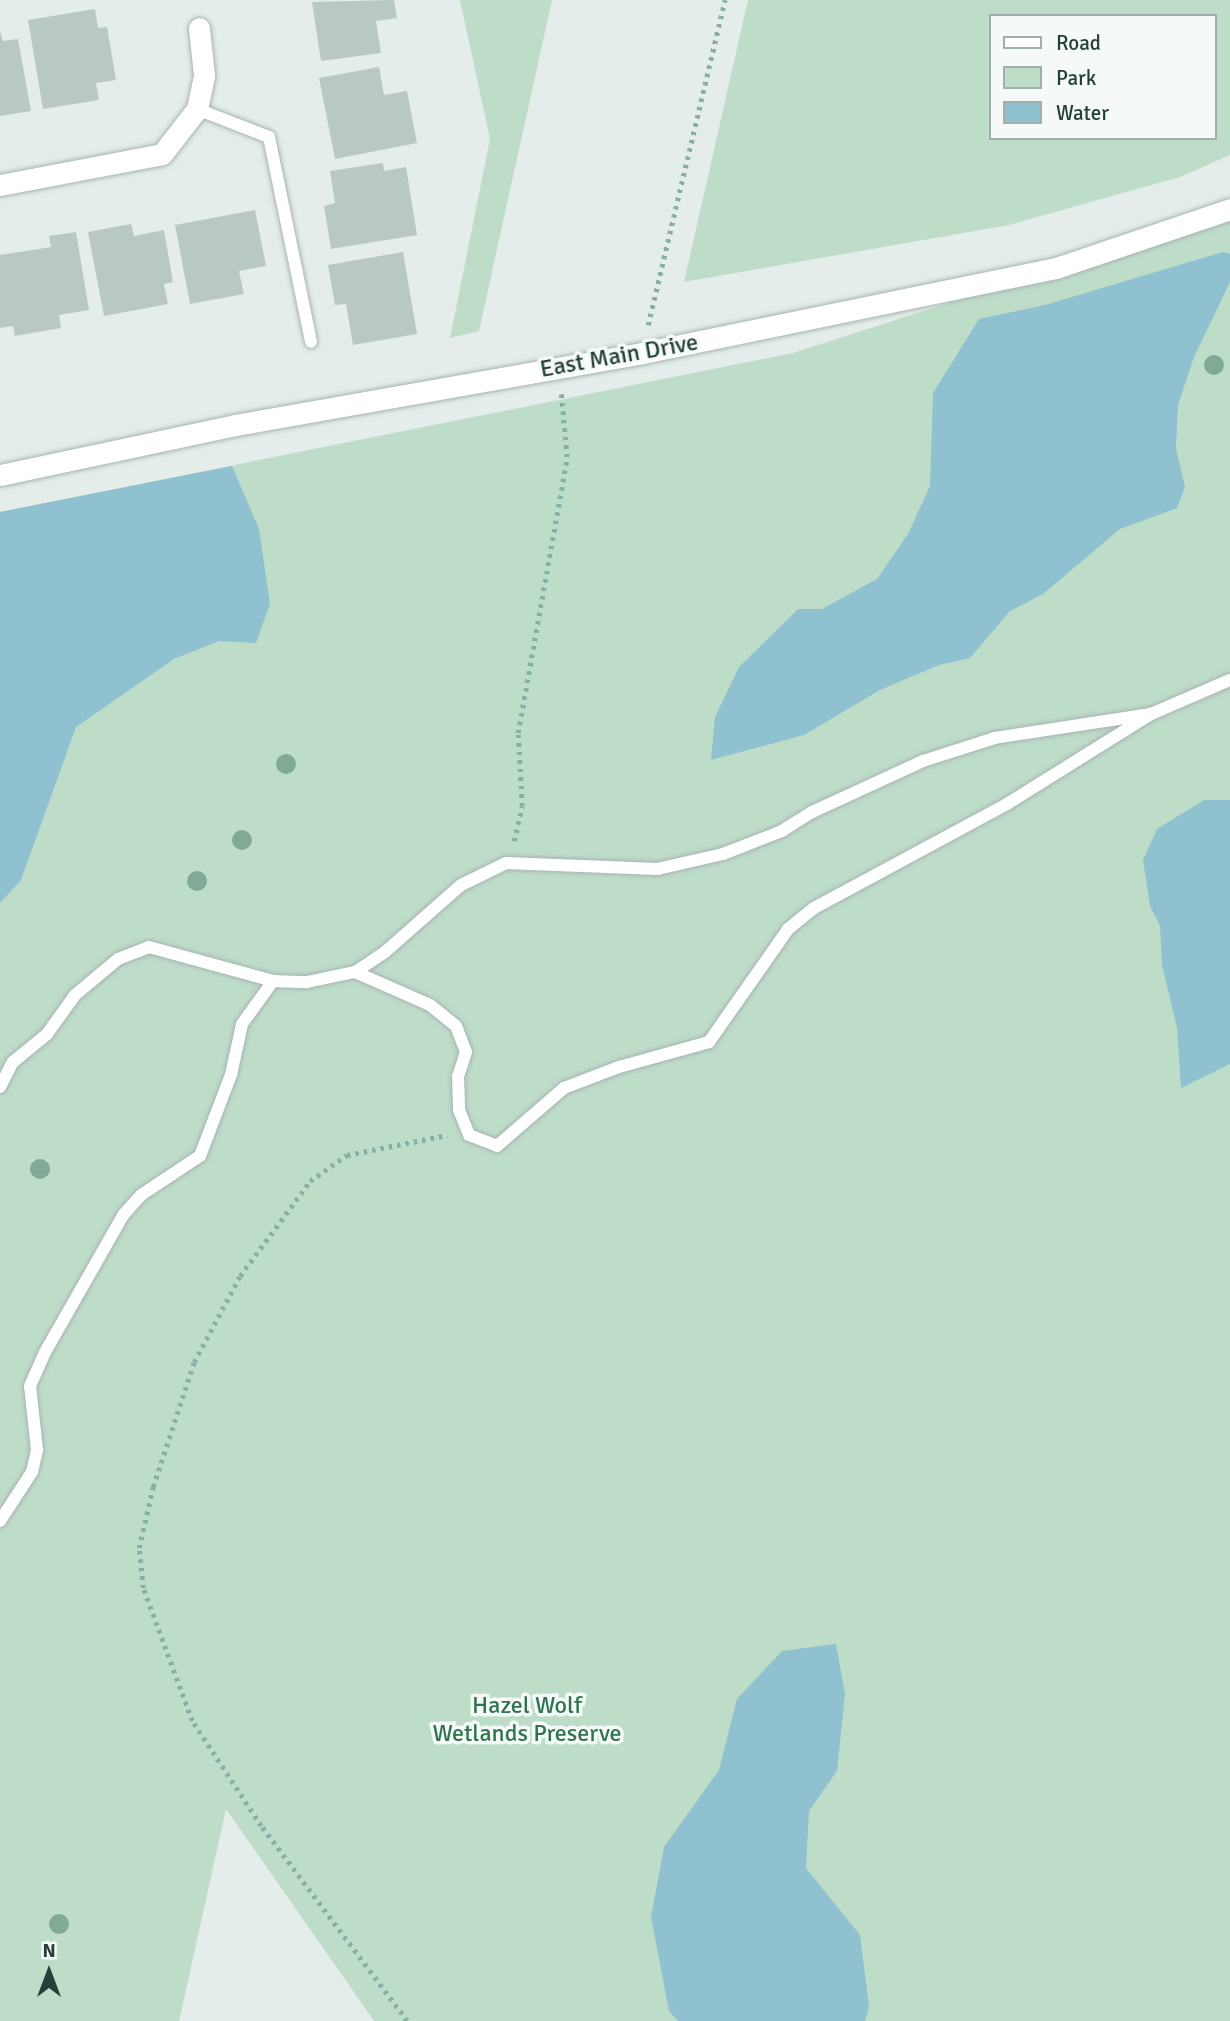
<!DOCTYPE html>
<html>
<head>
<meta charset="utf-8">
<style>
	body { margin:0 }
	#map { position:relative; width:1230px; height:2021px; overflow:hidden; background:#e4edea; font-family:Signika,sans-serif }
	div>[style] { position:absolute }
	.green>* { inset:0; background:#beddc9 }
	.water>* { inset:0; background:#8fc1d0 }
	.building>* { inset:0; background:#bac8c3 }
	.path>* { height:4.5px; margin-top:-2.25px; transform-origin:0; background:repeating-linear-gradient(90deg,#86b0a6 0 3.5px,transparent 0 8.5px) }
	.roads { filter:drop-shadow(0 0 2px #a7b5b2) drop-shadow(0 0 2px #a7b5b2) }
	.service>* { height:12px; margin:-6px; padding:0 6px; transform-origin:6px; border-radius:6px; background:#fff }
	.minor>* { height:21px; margin:-10.5px; padding:0 10.5px; transform-origin:10.5px; border-radius:10.5px; background:#fff }
	.trees>* { width:20px; height:20px; margin:-10px; border-radius:50%; background:#80aa95 }
	span { translate:-50% -50%; white-space:nowrap; text-align:center; line-height:1.15; -webkit-text-stroke:7px #f5faf8; paint-order:stroke }
	.street-label { font-size:24px; color:#243f3a }
	.park-label { font-size:24px; color:#2f7450 }
	.legend { position:absolute; left:989px; top:14px; width:228px; height:126px; box-sizing:border-box; background:#f5faf8; border:2px solid #a1afac; margin:0; padding:9px 12px; list-style:none; font-size:21px; color:#243f3a }
	.legend li { display:flex; align-items:center; gap:14px; height:35px }
	.legend b { width:35px; border:2px solid #a1afac }
	.north { position:absolute; left:14px; top:1937px; width:70px; height:70px; -webkit-text-stroke:5px #f5faf8; paint-order:stroke; rotate:0deg; font-size:19px; font-weight:700; line-height:28px; text-align:center; color:#243f3a }
	.north::after { content:''; display:block; margin:auto; width:24px; height:32px; background:#243f3a; clip-path:polygon(50% 0,100% 100%,50% 72%,0 100%) }
</style>
</head>
<body>
<div id="map">
	<div class="green">
		<div style="clip-path:polygon(460px 0,552px 0,479px 331px,450px 338px,490px 139px)"></div>
		<div style="clip-path:polygon(evenodd,748px 0,1230px 0,1230px 155px,1180px 177px,1009px 225px,684px 282px,748px 0,990px 16px,1214px 16px,1214px 138px,990px 138px,990px 16px)"></div>
		<div style="clip-path:polygon(1230px 212px,1230px 2021px,374px 2021px,226px 1809px,179px 2021px,0 2021px,0 512px,793px 353px)"></div>
	</div>
	<div class="water">
		<div style="clip-path:polygon(1223px 252px,1230px 254px,1230px 282px,1194px 357px,1178px 405px,1176px 448px,1185px 487px,1177px 508px,1120px 529px,1043px 594px,1010px 611px,970px 658px,939px 665px,880px 690px,804px 735px,711px 760px,715px 717px,739px 667px,798px 609px,822px 609px,877px 579px,908px 534px,930px 486px,933px 393px,979px 319px,1045px 305px)"></div>
		<div style="clip-path:polygon(232px 466px,259px 529px,270px 604px,256px 643px,219px 641px,174px 659px,76px 727px,21px 880px,0 903px,0 512px)"></div>
		<div style="clip-path:polygon(1204px 800px,1230px 800px,1230px 1064px,1181px 1088px,1177px 1028px,1162px 965px,1160px 926px,1150px 906px,1143px 860px,1157px 829px)"></div>
		<div style="clip-path:polygon(836px 1644px,845px 1694px,837px 1771px,809px 1811px,806px 1868px,860px 1935px,869px 2007px,865px 2021px,678px 2021px,669px 2011px,651px 1917px,664px 1847px,719px 1770px,737px 1699px,782px 1651px)"></div>
	</div>
	<div class="building">
		<div style="clip-path:polygon(394px 0,397px 18px,376px 21px,381px 53px,321px 61px,312px 2px)"></div>
		<div style="clip-path:polygon(95px 9px,98px 28px,107px 27px,116px 80px,96px 83px,99px 100px,43px 109px,28px 20px)"></div>
		<div style="clip-path:polygon(0 31px,3px 41px,18px 39px,31px 111px,0 116px)"></div>
		<div style="clip-path:polygon(379px 67px,384px 95px,407px 91px,417px 143px,335px 159px,319px 78px)"></div>
		<div style="clip-path:polygon(383px 163px,384px 171px,406px 167px,417px 235px,331px 249px,324px 206px,335px 203px,330px 171px)"></div>
		<div style="clip-path:polygon(255px 210px,266px 266px,239px 271px,244px 294px,190px 304px,175px 225px)"></div>
		<div style="clip-path:polygon(131px 224px,134px 236px,164px 230px,173px 282px,164px 284px,168px 304px,104px 316px,88px 232px)"></div>
		<div style="clip-path:polygon(76px 232px,89px 310px,59px 315px,61px 328px,15px 336px,13px 326px,0 328px,0 255px,51px 247px,49px 236px)"></div>
		<div style="clip-path:polygon(403px 252px,417px 334px,353px 345px,346px 304px,335px 305px,328px 265px)"></div>
	</div>
	<div class="path">
		<div style="left:648px;top:325px;width:334px;rotate:-76.7deg"></div>
		<div style="left:514px;top:841px;width:36px;rotate:-77deg"></div>
		<div style="left:522px;top:806px;width:73px;rotate:-93.1deg"></div>
		<div style="left:518px;top:733px;width:280px;rotate:-79.9deg"></div>
		<div style="left:567px;top:457px;width:64px;rotate:-95.4deg"></div>
		<div style="left:407px;top:2021px;width:244px;rotate:-126.8deg"></div>
		<div style="left:261px;top:1826px;width:126px;rotate:-123.3deg"></div>
		<div style="left:192px;top:1721px;width:142px;rotate:-110.2deg"></div>
		<div style="left:143px;top:1588px;width:40px;rotate:-95.7deg"></div>
		<div style="left:139px;top:1548px;width:63px;rotate:-77.1deg"></div>
		<div style="left:153px;top:1487px;width:132px;rotate:-71.8deg"></div>
		<div style="left:194px;top:1362px;width:98px;rotate:-61.9deg"></div>
		<div style="left:240px;top:1276px;width:118px;rotate:-53.6deg"></div>
		<div style="left:310px;top:1181px;width:45px;rotate:-35.1deg"></div>
		<div style="left:347px;top:1155px;width:102px;rotate:-11.3deg"></div>
	</div>
	<div class="roads">
		<div class="service">
			<div style="left:197px;top:109px;width:77px;rotate:21.3deg"></div>
			<div style="left:269px;top:137px;width:209px;rotate:78.4deg"></div>
			<div style="left:1151px;top:714px;width:158px;rotate:171.3deg"></div>
			<div style="left:995px;top:738px;width:76px;rotate:162.3deg"></div>
			<div style="left:923px;top:761px;width:122px;rotate:155.3deg"></div>
			<div style="left:812px;top:812px;width:36px;rotate:148deg"></div>
			<div style="left:782px;top:831px;width:63px;rotate:158.7deg"></div>
			<div style="left:723px;top:854px;width:68px;rotate:167.2deg"></div>
			<div style="left:657px;top:869px;width:151px;rotate:-177.7deg"></div>
			<div style="left:506px;top:863px;width:50px;rotate:153.9deg"></div>
			<div style="left:461px;top:885px;width:101px;rotate:138.6deg"></div>
			<div style="left:385px;top:952px;width:36px;rotate:146deg"></div>
			<div style="left:355px;top:972px;width:82px;rotate:23.7deg"></div>
			<div style="left:430px;top:1005px;width:33px;rotate:39deg"></div>
			<div style="left:456px;top:1026px;width:28px;rotate:69deg"></div>
			<div style="left:466px;top:1052px;width:25px;rotate:108deg"></div>
			<div style="left:458px;top:1076px;width:34px;rotate:88deg"></div>
			<div style="left:459px;top:1110px;width:27px;rotate:68deg"></div>
			<div style="left:469px;top:1135px;width:30px;rotate:21deg"></div>
			<div style="left:497px;top:1146px;width:89px;rotate:-40.9deg"></div>
			<div style="left:564px;top:1088px;width:59px;rotate:-20.9deg"></div>
			<div style="left:619px;top:1067px;width:93px;rotate:-15.5deg"></div>
			<div style="left:709px;top:1042px;width:138px;rotate:-55deg"></div>
			<div style="left:788px;top:929px;width:33px;rotate:-39deg"></div>
			<div style="left:814px;top:908px;width:219px;rotate:-28.3deg"></div>
			<div style="left:1007px;top:804px;width:170px;rotate:-32deg"></div>
			<div style="left:1151px;top:714px;width:86px;rotate:-23.3deg"></div>
			<div style="left:0;top:1087px;width:28px;rotate:-63deg"></div>
			<div style="left:13px;top:1062px;width:44px;rotate:-39.5deg"></div>
			<div style="left:47px;top:1034px;width:48px;rotate:-54.3deg"></div>
			<div style="left:75px;top:995px;width:56px;rotate:-39.9deg"></div>
			<div style="left:118px;top:959px;width:33px;rotate:-21deg"></div>
			<div style="left:149px;top:947px;width:129px;rotate:15.3deg"></div>
			<div style="left:273px;top:981px;width:34px;rotate:2deg"></div>
			<div style="left:307px;top:982px;width:49px;rotate:-11.8deg"></div>
			<div style="left:0;top:1521px;width:59px;rotate:-56.9deg"></div>
			<div style="left:32px;top:1472px;width:23px;rotate:-77deg"></div>
			<div style="left:37px;top:1450px;width:64px;rotate:-96.2deg"></div>
			<div style="left:30px;top:1386px;width:35px;rotate:-66deg"></div>
			<div style="left:44px;top:1354px;width:161px;rotate:-60.3deg"></div>
			<div style="left:124px;top:1214px;width:25px;rotate:-48deg"></div>
			<div style="left:141px;top:1195px;width:71px;rotate:-33.5deg"></div>
			<div style="left:200px;top:1156px;width:87px;rotate:-69.1deg"></div>
			<div style="left:231px;top:1075px;width:52px;rotate:-77.8deg"></div>
			<div style="left:242px;top:1024px;width:53px;rotate:-54.2deg"></div>
		</div>
		<div class="minor">
			<div style="left:0;top:185px;width:165px;rotate:-10.8deg"></div>
			<div style="left:162px;top:154px;width:57px;rotate:-52.1deg"></div>
			<div style="left:197px;top:109px;width:35px;rotate:-78deg"></div>
			<div style="left:204px;top:75px;width:47px;rotate:-96.1deg"></div>
			<div style="left:0;top:475px;width:240px;rotate:-12deg"></div>
			<div style="left:235px;top:425px;width:413px;rotate:-10deg"></div>
			<div style="left:642px;top:353px;width:423px;rotate:-11.6deg"></div>
			<div style="left:1056px;top:268px;width:184px;rotate:-18.7deg"></div>
		</div>
	</div>
	<div class="trees">
		<div style="left:1214px;top:365px"></div>
		<div style="left:286px;top:764px"></div>
		<div style="left:242px;top:840px"></div>
		<div style="left:197px;top:881px"></div>
		<div style="left:40px;top:1169px"></div>
		<div style="left:59px;top:1924px"></div>
	</div>
	<div class="street-label">
		<span style="left:619px;top:356px;rotate:-10deg">East Main Drive</span>
	</div>
	<div class="park-label">
		<span style="left:527px;top:1720px">Hazel Wolf<br>Wetlands Preserve</span>
	</div>
	<ul class="legend">
	<li><b style="height:9px;background:#fff"></b>Road</li>
	<li><b style="height:19px;background:#beddc9"></b>Park</li>
	<li><b style="height:19px;background:#8fc1d0"></b>Water</li>
	</ul>
	<div class="north">N</div>
</div>
</body>
</html>
